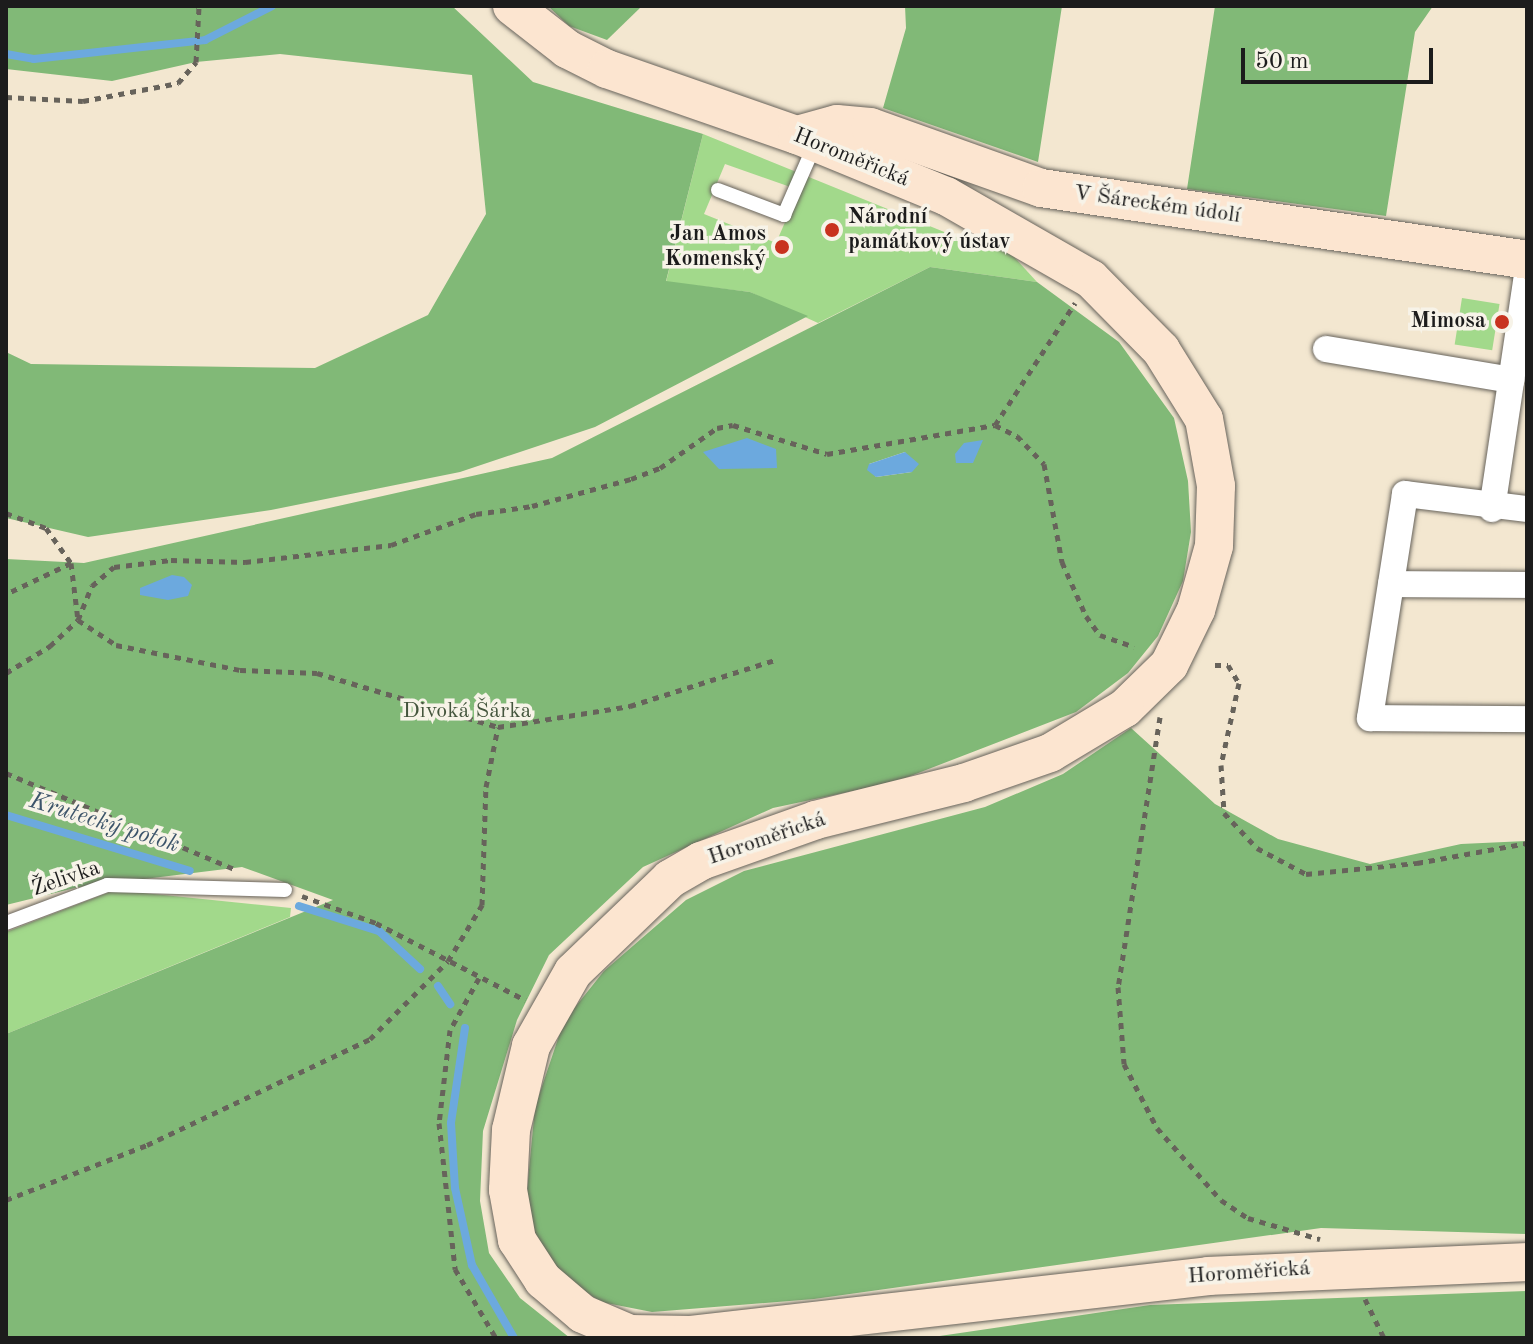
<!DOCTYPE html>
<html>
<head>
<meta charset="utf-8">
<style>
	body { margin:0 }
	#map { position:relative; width:1533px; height:1344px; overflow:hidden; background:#f3e7d0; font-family:"Old Standard TT",serif }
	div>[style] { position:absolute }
	.green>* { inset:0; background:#a2d98b; transform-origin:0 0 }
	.forest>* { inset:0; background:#81b977 }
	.water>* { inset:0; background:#6ca9de }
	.stream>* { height:8px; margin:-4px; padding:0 4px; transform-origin:4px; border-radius:4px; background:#6ca9de }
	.path>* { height:5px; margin-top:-2.5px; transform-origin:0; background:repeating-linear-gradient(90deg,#67635b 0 6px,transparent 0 12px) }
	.roads { filter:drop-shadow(0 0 2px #67635b) drop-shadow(0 0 2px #67635b) }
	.lane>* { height:14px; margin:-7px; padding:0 7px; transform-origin:7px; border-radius:7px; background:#fff }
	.street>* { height:26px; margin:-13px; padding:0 13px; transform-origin:13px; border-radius:13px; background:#fff }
	.secondary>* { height:38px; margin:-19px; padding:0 19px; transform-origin:19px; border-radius:19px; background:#fce5d0 }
	.dots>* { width:22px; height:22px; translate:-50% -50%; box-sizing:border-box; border:4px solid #f7f3e8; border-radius:50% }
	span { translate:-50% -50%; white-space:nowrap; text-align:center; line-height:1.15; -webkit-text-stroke:7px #f7f3e8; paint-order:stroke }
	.street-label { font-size:22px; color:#1c1c1c }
	.poi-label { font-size:22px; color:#1c1c1c; font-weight:700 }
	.left { translate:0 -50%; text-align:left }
	.right { translate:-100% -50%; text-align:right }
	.park-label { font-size:22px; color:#44553d }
	.water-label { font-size:24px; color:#3c546a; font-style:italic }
	.frame { position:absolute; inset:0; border:8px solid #1c1c1c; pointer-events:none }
	.scale { position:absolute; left:1241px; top:48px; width:192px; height:36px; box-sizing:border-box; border:4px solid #1c1c1c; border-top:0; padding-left:10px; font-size:24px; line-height:28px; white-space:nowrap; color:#1c1c1c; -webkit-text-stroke:6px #f7f3e8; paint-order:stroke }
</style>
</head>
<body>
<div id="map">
	<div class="green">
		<div style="clip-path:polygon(evenodd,703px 134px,964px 240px,1006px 248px,1037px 282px,930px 267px,818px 323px,750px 292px,666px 282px,703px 134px,725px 164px,799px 190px,776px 243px,704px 214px,725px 164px)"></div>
		<div style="left:1462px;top:298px;width:38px;height:47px;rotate:9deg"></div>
		<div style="clip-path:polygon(115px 890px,291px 908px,290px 917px,6px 1034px,6px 932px)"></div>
	</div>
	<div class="forest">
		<div style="clip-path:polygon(6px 6px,452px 6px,533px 82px,703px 134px,666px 281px,750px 292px,808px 316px,595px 427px,460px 472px,271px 510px,88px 537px,6px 518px,6px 352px,31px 364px,315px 368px,428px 315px,486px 214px,472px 75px,280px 54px,196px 62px,112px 81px,6px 69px)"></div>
		<div style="clip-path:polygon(548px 6px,642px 6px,607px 40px,569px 26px)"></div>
		<div style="clip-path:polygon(905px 6px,1062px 6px,1038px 162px,883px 108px,906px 28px)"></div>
		<div style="clip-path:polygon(1215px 6px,1433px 6px,1415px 32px,1386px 216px,1187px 189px)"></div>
		<div style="clip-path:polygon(evenodd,930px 267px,1037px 282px,1119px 342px,1174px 418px,1188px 481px,1191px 532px,1183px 581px,1158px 636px,1128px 673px,1076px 712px,895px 782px,773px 808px,643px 867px,549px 955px,517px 1020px,483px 1131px,480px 1201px,489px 1253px,520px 1298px,570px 1338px,6px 1338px,6px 1034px,333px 900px,242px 867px,79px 887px,6px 905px,6px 559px,84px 563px,552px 458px,930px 267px,905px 452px,912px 472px,876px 477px,869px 464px,905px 452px)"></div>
		<div style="clip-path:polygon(1131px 728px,1215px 804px,1278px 839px,1370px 864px,1461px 844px,1527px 841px,1527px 1234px,1321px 1228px,814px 1299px,652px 1312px,601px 1302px,566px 1279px,532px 1237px,527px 1191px,535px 1107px,564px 1021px,604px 971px,686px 900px,744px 871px,985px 807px,1063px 774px)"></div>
		<div style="clip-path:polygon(1527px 1291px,1527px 1338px,926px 1338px,1150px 1305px)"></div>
	</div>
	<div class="water">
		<div style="clip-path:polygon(747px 438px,776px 449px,777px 468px,719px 469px,703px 452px)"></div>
		<div style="clip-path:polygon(983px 440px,973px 463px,956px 463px,955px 454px,964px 443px)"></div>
		<div style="clip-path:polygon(905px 452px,919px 464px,912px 472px,876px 477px,867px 470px,869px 464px)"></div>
		<div style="clip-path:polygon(172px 575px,184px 577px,192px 585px,188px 596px,168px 600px,140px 595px,140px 588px)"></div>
	</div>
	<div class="stream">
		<div style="left:6px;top:54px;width:28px;rotate:10deg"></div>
		<div style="left:34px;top:59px;width:172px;rotate:-6.3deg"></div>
		<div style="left:205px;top:40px;width:75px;rotate:-26.9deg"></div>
		<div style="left:6px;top:815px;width:192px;rotate:16.9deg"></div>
		<div style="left:299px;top:906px;width:84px;rotate:17.4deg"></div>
		<div style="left:379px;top:931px;width:56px;rotate:42.8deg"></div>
		<div style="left:438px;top:986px;width:22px;rotate:56deg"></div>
		<div style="left:465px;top:1028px;width:96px;rotate:98.4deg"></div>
		<div style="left:451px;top:1123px;width:65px;rotate:86.5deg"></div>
		<div style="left:455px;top:1188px;width:79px;rotate:77.6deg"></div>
		<div style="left:472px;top:1265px;width:84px;rotate:60.1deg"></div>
	</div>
	<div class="path">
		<div style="left:6px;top:97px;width:77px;rotate:3deg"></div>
		<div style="left:83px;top:101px;width:97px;rotate:-10.7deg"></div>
		<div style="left:178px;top:83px;width:28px;rotate:-49deg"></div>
		<div style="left:196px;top:62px;width:56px;rotate:-86.9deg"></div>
		<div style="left:995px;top:425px;width:146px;rotate:-56.7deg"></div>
		<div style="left:6px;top:513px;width:43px;rotate:20.6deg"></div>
		<div style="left:46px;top:528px;width:43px;rotate:54.5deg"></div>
		<div style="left:71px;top:563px;width:72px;rotate:154.5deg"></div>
		<div style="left:71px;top:563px;width:57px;rotate:83deg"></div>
		<div style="left:78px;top:620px;width:45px;rotate:33.3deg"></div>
		<div style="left:116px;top:645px;width:126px;rotate:11.4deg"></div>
		<div style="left:240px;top:670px;width:77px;rotate:2.2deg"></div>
		<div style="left:317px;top:673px;width:189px;rotate:16.6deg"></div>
		<div style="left:498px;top:727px;width:134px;rotate:-9deg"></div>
		<div style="left:630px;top:706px;width:155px;rotate:-17.6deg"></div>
		<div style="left:1215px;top:665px;width:13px"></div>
		<div style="left:1228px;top:665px;width:21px;rotate:59deg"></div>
		<div style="left:1239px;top:683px;width:84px;rotate:102.4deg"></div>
		<div style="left:1221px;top:765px;width:48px;rotate:86.4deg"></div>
		<div style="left:1224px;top:813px;width:48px;rotate:46.7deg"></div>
		<div style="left:1257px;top:848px;width:55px;rotate:28deg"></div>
		<div style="left:1306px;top:874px;width:112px;rotate:-5.7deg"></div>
		<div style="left:1417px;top:863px;width:112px;rotate:-10.3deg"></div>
		<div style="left:6px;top:673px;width:52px;rotate:-31.5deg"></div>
		<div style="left:50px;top:646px;width:38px;rotate:-43deg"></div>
		<div style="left:78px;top:620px;width:37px;rotate:-68deg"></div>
		<div style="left:92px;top:586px;width:29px;rotate:-41deg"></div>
		<div style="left:114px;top:567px;width:57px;rotate:-7deg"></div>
		<div style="left:171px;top:560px;width:74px;rotate:1.5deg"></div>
		<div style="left:245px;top:562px;width:147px;rotate:-6.6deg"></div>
		<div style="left:391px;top:545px;width:90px;rotate:-20deg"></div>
		<div style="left:476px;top:514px;width:57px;rotate:-8.1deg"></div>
		<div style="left:532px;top:506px;width:103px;rotate:-15.3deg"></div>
		<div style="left:631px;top:479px;width:31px;rotate:-21deg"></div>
		<div style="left:660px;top:468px;width:70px;rotate:-35.1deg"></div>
		<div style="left:717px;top:428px;width:16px;rotate:-11deg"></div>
		<div style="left:733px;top:425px;width:98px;rotate:17.1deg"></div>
		<div style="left:827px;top:454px;width:170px;rotate:-9.8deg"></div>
		<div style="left:995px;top:425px;width:25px;rotate:27deg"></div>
		<div style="left:1017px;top:436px;width:39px;rotate:46deg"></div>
		<div style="left:1044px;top:464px;width:100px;rotate:79.6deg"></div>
		<div style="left:1062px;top:562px;width:59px;rotate:66deg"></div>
		<div style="left:1086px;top:616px;width:24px;rotate:54deg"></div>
		<div style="left:1100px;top:635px;width:36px;rotate:19deg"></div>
		<div style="left:1160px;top:717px;width:273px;rotate:98.8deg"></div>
		<div style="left:1118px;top:987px;width:77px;rotate:85.5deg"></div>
		<div style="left:1124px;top:1064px;width:72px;rotate:62.7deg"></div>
		<div style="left:1157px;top:1128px;width:96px;rotate:48.4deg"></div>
		<div style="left:1221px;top:1200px;width:32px;rotate:34deg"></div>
		<div style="left:1248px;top:1218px;width:75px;rotate:16.3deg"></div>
		<div style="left:6px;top:773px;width:247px;rotate:22.8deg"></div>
		<div style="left:302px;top:896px;width:79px;rotate:20deg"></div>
		<div style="left:376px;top:923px;width:168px;rotate:27.3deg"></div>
		<div style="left:479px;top:978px;width:60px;rotate:119.1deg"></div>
		<div style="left:450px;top:1030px;width:94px;rotate:96.7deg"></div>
		<div style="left:439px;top:1123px;width:147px;rotate:83.7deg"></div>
		<div style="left:455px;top:1269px;width:80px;rotate:59.3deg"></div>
		<div style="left:6px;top:1200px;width:151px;rotate:-21.3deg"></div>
		<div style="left:147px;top:1145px;width:247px;rotate:-25.4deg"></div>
		<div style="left:370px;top:1039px;width:110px;rotate:-45deg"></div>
		<div style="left:448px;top:961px;width:66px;rotate:-58.7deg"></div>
		<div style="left:482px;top:905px;width:118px;rotate:-88.1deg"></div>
		<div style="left:486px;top:787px;width:61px;rotate:-78.7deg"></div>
		<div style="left:1365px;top:1299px;width:43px;rotate:64deg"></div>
	</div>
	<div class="roads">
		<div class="lane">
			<div style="left:718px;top:190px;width:71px;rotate:20.7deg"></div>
			<div style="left:784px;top:215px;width:77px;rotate:-66.4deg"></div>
			<div style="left:6px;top:923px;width:108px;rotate:-20.6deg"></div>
			<div style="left:107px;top:885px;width:178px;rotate:1.6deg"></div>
		</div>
		<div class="street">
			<div style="left:1326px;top:349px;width:188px;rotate:9.5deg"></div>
			<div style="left:1492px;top:509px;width:238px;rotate:-81.5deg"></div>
			<div style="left:1527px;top:509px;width:123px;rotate:-173deg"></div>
			<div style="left:1405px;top:494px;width:227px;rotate:98.9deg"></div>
			<div style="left:1370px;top:718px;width:157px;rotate:0.4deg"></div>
			<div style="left:1391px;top:584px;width:136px;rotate:0.4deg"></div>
		</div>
		<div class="secondary">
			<div style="left:512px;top:6px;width:70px;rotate:38deg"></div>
			<div style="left:567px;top:49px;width:45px;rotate:26.6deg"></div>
			<div style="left:607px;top:69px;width:201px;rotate:19.2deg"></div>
			<div style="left:797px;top:135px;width:161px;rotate:22.3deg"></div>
			<div style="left:946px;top:196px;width:167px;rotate:29.8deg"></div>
			<div style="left:1091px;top:279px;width:100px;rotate:45.4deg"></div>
			<div style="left:1161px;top:350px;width:81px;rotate:58.1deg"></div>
			<div style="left:1204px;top:419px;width:68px;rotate:79.8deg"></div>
			<div style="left:1216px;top:486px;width:60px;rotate:91.9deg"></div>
			<div style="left:1214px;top:546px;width:66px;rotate:105.7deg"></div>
			<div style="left:1196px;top:610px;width:61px;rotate:116.1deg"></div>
			<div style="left:1169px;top:665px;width:62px;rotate:135.7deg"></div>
			<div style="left:1125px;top:708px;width:87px;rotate:149deg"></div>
			<div style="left:1050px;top:753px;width:91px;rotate:160.8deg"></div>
			<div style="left:964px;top:783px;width:153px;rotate:166deg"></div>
			<div style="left:816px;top:820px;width:122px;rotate:160.4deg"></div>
			<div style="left:701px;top:861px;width:36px;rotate:150deg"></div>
			<div style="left:670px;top:879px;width:134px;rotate:136.2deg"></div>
			<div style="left:573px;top:972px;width:85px;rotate:119.6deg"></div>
			<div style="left:531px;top:1046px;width:86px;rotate:103.4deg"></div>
			<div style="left:511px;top:1130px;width:60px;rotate:92.9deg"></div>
			<div style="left:508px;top:1190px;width:51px;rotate:79.8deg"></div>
			<div style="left:517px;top:1240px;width:48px;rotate:57deg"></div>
			<div style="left:543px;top:1280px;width:52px;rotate:40.4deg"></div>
			<div style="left:583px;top:1314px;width:51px;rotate:23.1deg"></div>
			<div style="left:630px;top:1334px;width:61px;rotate:0.9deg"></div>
			<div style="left:691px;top:1335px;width:521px;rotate:-6.5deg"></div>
			<div style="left:1209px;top:1276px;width:318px;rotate:-2.5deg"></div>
			<div style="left:797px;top:135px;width:41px;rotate:-15.4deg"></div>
			<div style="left:837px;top:124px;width:33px;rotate:5deg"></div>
			<div style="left:870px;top:127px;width:182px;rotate:19.6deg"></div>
			<div style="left:1041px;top:188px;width:491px;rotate:8.4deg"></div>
		</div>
	</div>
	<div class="dots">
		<div style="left:832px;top:230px;background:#c8321e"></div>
		<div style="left:782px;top:247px;background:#c8321e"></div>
		<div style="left:1502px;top:322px;background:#c8321e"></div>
	</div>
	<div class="street-label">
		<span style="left:851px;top:158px;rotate:22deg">Horoměřická</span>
		<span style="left:1157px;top:205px;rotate:8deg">V Šáreckém údolí</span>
		<span style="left:767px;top:839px;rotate:-19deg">Horoměřická</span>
		<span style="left:66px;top:879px;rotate:-19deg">Želivka</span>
		<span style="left:1249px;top:1273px;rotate:-4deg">Horoměřická</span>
	</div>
	<div class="poi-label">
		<span class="left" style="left:848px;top:230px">Národní<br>památkový ústav</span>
		<span class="right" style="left:766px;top:247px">Jan Amos<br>Komenský</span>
		<span class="right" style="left:1486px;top:322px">Mimosa</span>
	</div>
	<div class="park-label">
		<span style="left:467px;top:712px">Divoká Šárka</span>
	</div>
	<div class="water-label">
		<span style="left:104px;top:824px;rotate:17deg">Krutecký potok</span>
	</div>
	<div class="frame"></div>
	<div class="scale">50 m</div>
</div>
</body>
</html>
